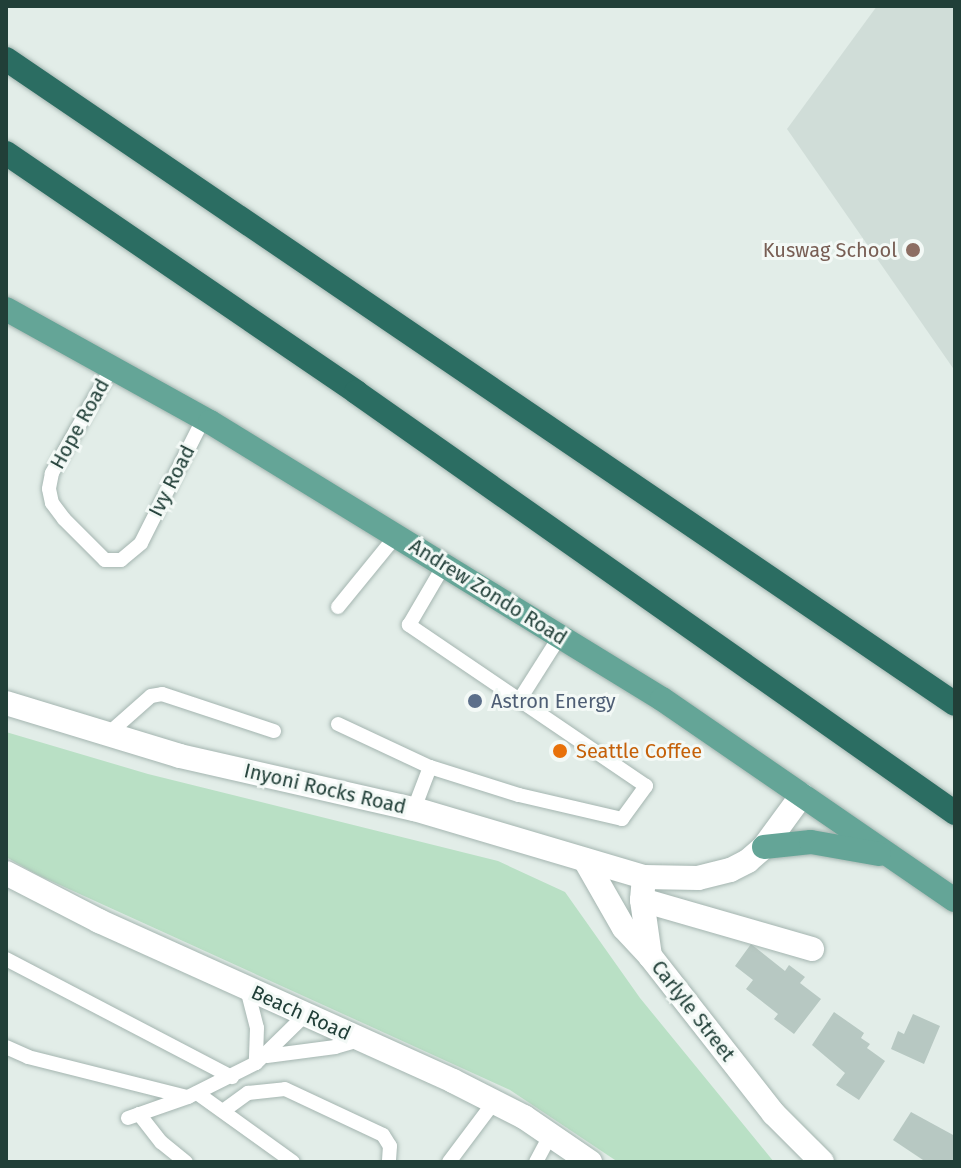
<!DOCTYPE html>
<html>
<head>
<meta charset="utf-8">
<style>
	body { margin:0 }
	#map { position:relative; width:961px; height:1168px; overflow:hidden; background:#e2ede8; font-family:"Fira Sans",sans-serif }
	div>[style] { position:absolute }
	.built>* { inset:0; background:#d0ddd8 }
	.green>* { inset:0; background:#b9e0c5 }
	.building>* { inset:0; background:#b7c8c2 }
	.roads { filter:drop-shadow(0 0 2px #a4b5b0) drop-shadow(0 0 2px #a4b5b0) }
	.service>* { height:14px; margin:-7px; padding:0 7px; transform-origin:7px; border-radius:7px; background:#fff }
	.minor>* { height:24px; margin:-12px; padding:0 12px; transform-origin:12px; border-radius:12px; background:#fff }
	.primary>* { height:24px; margin:-12px; padding:0 12px; transform-origin:12px; border-radius:12px; background:#64a597 }
	.motorway>* { height:24px; margin:-12px; padding:0 12px; transform-origin:12px; border-radius:12px; background:#2b6d62 }
	.dots>* { width:22px; height:22px; translate:-50% -50%; box-sizing:border-box; border:4px solid #f3f9f6; border-radius:50% }
	span { translate:-50% -50%; white-space:nowrap; text-align:center; line-height:1.15; -webkit-text-stroke:6px #f3f9f6; paint-order:stroke }
	.education-label { font-size:20px; color:#785e54 }
	.right { translate:-100% -50%; text-align:right }
	.street-label { font-size:20px; color:#213f38 }
	.service-label { font-size:20px; color:#4e5e75 }
	.left { translate:0 -50%; text-align:left }
	.food-label { font-size:20px; color:#c56008 }
	.frame { position:absolute; inset:0; border:8px solid #213f38; pointer-events:none }
</style>
</head>
<body>
<div id="map">
	<div class="built">
		<div style="clip-path:polygon(877px 6px,955px 6px,955px 371px,787px 129px)"></div>
	</div>
	<div class="green">
		<div style="clip-path:polygon(6px 732px,148px 774px,498px 861px,565px 892px,640px 998px,774px 1162px,618px 1162px,510px 1090px,38px 875px,6px 857px)"></div>
	</div>
	<div class="building">
		<div style="clip-path:polygon(751px 944px,785px 971px,789px 965px,805px 977px,800px 983px,821px 999px,794px 1034px,774px 1019px,778px 1014px,746px 989px,753px 980px,735px 966px)"></div>
		<div style="clip-path:polygon(834px 1012px,864px 1033px,861px 1038px,870px 1044px,867px 1048px,885px 1061px,859px 1100px,836px 1085px,845px 1073px,812px 1045px)"></div>
		<div style="clip-path:polygon(913px 1014px,940px 1026px,924px 1064px,891px 1049px,898px 1031px,904px 1034px)"></div>
		<div style="clip-path:polygon(911px 1112px,955px 1136px,955px 1162px,926px 1162px,893px 1140px)"></div>
	</div>
	<div class="roads">
		<div class="service">
			<div style="left:111px;top:369px;width:120px;rotate:119.6deg"></div>
			<div style="left:52px;top:473px;width:16px;rotate:101deg"></div>
			<div style="left:49px;top:489px;width:14px;rotate:78deg"></div>
			<div style="left:52px;top:503px;width:20px;rotate:53deg"></div>
			<div style="left:64px;top:519px;width:58px;rotate:45deg"></div>
			<div style="left:105px;top:560px;width:16px"></div>
			<div style="left:121px;top:560px;width:26px;rotate:-40deg"></div>
			<div style="left:141px;top:543px;width:140px;rotate:-63.3deg"></div>
			<div style="left:338px;top:607px;width:92px;rotate:-50.8deg"></div>
			<div style="left:520px;top:699px;width:75px;rotate:-57.6deg"></div>
			<div style="left:338px;top:724px;width:102px;rotate:25.1deg"></div>
			<div style="left:430px;top:767px;width:45px;rotate:110.9deg"></div>
			<div style="left:108px;top:734px;width:57px;rotate:-41.5deg"></div>
			<div style="left:151px;top:696px;width:11px;rotate:-10deg"></div>
			<div style="left:162px;top:694px;width:118px;rotate:18.3deg"></div>
			<div style="left:430px;top:767px;width:93px;rotate:17.5deg"></div>
			<div style="left:519px;top:795px;width:106px;rotate:13.1deg"></div>
			<div style="left:622px;top:819px;width:41px;rotate:-54deg"></div>
			<div style="left:646px;top:786px;width:287px;rotate:-145.8deg"></div>
			<div style="left:409px;top:625px;width:69px;rotate:-59.7deg"></div>
			<div style="left:6px;top:959px;width:255px;rotate:27.6deg"></div>
			<div style="left:247px;top:989px;width:40px;rotate:75.6deg"></div>
			<div style="left:257px;top:1028px;width:35px;rotate:92deg"></div>
			<div style="left:6px;top:1047px;width:24px;rotate:24deg"></div>
			<div style="left:28px;top:1057px;width:164px;rotate:14.1deg"></div>
			<div style="left:267px;top:1056px;width:69px;rotate:-7.5deg"></div>
			<div style="left:335px;top:1047px;width:26px;rotate:-16deg"></div>
			<div style="left:197px;top:1093px;width:118px;rotate:35.7deg"></div>
			<div style="left:223px;top:1111px;width:31px;rotate:-36deg"></div>
			<div style="left:248px;top:1093px;width:37px;rotate:-6deg"></div>
			<div style="left:285px;top:1089px;width:108px;rotate:25.1deg"></div>
			<div style="left:383px;top:1135px;width:13px;rotate:58deg"></div>
			<div style="left:390px;top:1146px;width:16px;rotate:94deg"></div>
			<div style="left:139px;top:1114px;width:36px;rotate:52deg"></div>
			<div style="left:161px;top:1142px;width:32px;rotate:39deg"></div>
			<div style="left:128px;top:1118px;width:64px;rotate:-19.3deg"></div>
			<div style="left:188px;top:1097px;width:76px;rotate:-26.6deg"></div>
			<div style="left:256px;top:1063px;width:69px;rotate:-44.4deg"></div>
			<div style="left:449px;top:1162px;width:75px;rotate:-53.1deg"></div>
			<div style="left:536px;top:1162px;width:32px;rotate:-62deg"></div>
		</div>
		<div class="minor">
			<div style="left:6px;top:703px;width:182px;rotate:16.9deg"></div>
			<div style="left:180px;top:756px;width:240px;rotate:12.8deg"></div>
			<div style="left:414px;top:809px;width:240px;rotate:16.5deg"></div>
			<div style="left:802px;top:795px;width:64px;rotate:126.2deg"></div>
			<div style="left:764px;top:847px;width:21px;rotate:139deg"></div>
			<div style="left:748px;top:861px;width:20px;rotate:153deg"></div>
			<div style="left:730px;top:870px;width:33px;rotate:166deg"></div>
			<div style="left:698px;top:878px;width:54px;rotate:-178.9deg"></div>
			<div style="left:644px;top:877px;width:23px;rotate:95deg"></div>
			<div style="left:642px;top:900px;width:57px;rotate:81.9deg"></div>
			<div style="left:650px;top:956px;width:201px;rotate:51.9deg"></div>
			<div style="left:774px;top:1114px;width:68px;rotate:45deg"></div>
			<div style="left:585px;top:860px;width:78px;rotate:60.2deg"></div>
			<div style="left:624px;top:928px;width:38px;rotate:47deg"></div>
			<div style="left:6px;top:873px;width:105px;rotate:27.3deg"></div>
			<div style="left:99px;top:921px;width:388px;rotate:24.3deg"></div>
			<div style="left:453px;top:1081px;width:80px;rotate:26.9deg"></div>
			<div style="left:524px;top:1117px;width:80px;rotate:34.3deg"></div>
			<div style="left:642px;top:900px;width:177px;rotate:16.1deg"></div>
		</div>
		<div class="primary">
			<div style="left:6px;top:309px;width:233px;rotate:29deg"></div>
			<div style="left:210px;top:422px;width:530px;rotate:31.5deg"></div>
			<div style="left:662px;top:699px;width:355px;rotate:34.5deg"></div>
			<div style="left:764px;top:847px;width:47px;rotate:-6.1deg"></div>
			<div style="left:811px;top:842px;width:69px;rotate:10deg"></div>
		</div>
		<div class="motorway">
			<div style="left:6px;top:59px;width:1147px;rotate:34.2deg"></div>
			<div style="left:6px;top:153px;width:424px;rotate:34.3deg"></div>
			<div style="left:356px;top:392px;width:732px;rotate:35.1deg"></div>
		</div>
	</div>
	<div class="dots">
		<div style="left:913px;top:250px;background:#8d6e63"></div>
		<div style="left:475px;top:701px;background:#5c6f8a"></div>
		<div style="left:560px;top:751px;background:#e8710a"></div>
	</div>
	<div class="education-label">
		<span class="right" style="left:897px;top:250px">Kuswag School</span>
	</div>
	<div class="street-label">
		<span style="left:80px;top:424px;rotate:-61deg">Hope Road</span>
		<span style="left:172px;top:481px;rotate:-63deg">Ivy Road</span>
		<span style="left:488px;top:592px;rotate:32deg">Andrew Zondo Road</span>
		<span style="left:325px;top:789px;rotate:13deg">Inyoni Rocks Road</span>
		<span style="left:693px;top:1011px;rotate:52deg">Carlyle Street</span>
		<span style="left:301px;top:1013px;rotate:24deg">Beach Road</span>
	</div>
	<div class="service-label">
		<span class="left" style="left:491px;top:701px">Astron Energy</span>
	</div>
	<div class="food-label">
		<span class="left" style="left:576px;top:751px">Seattle Coffee</span>
	</div>
	<div class="frame"></div>
</div>
</body>
</html>
